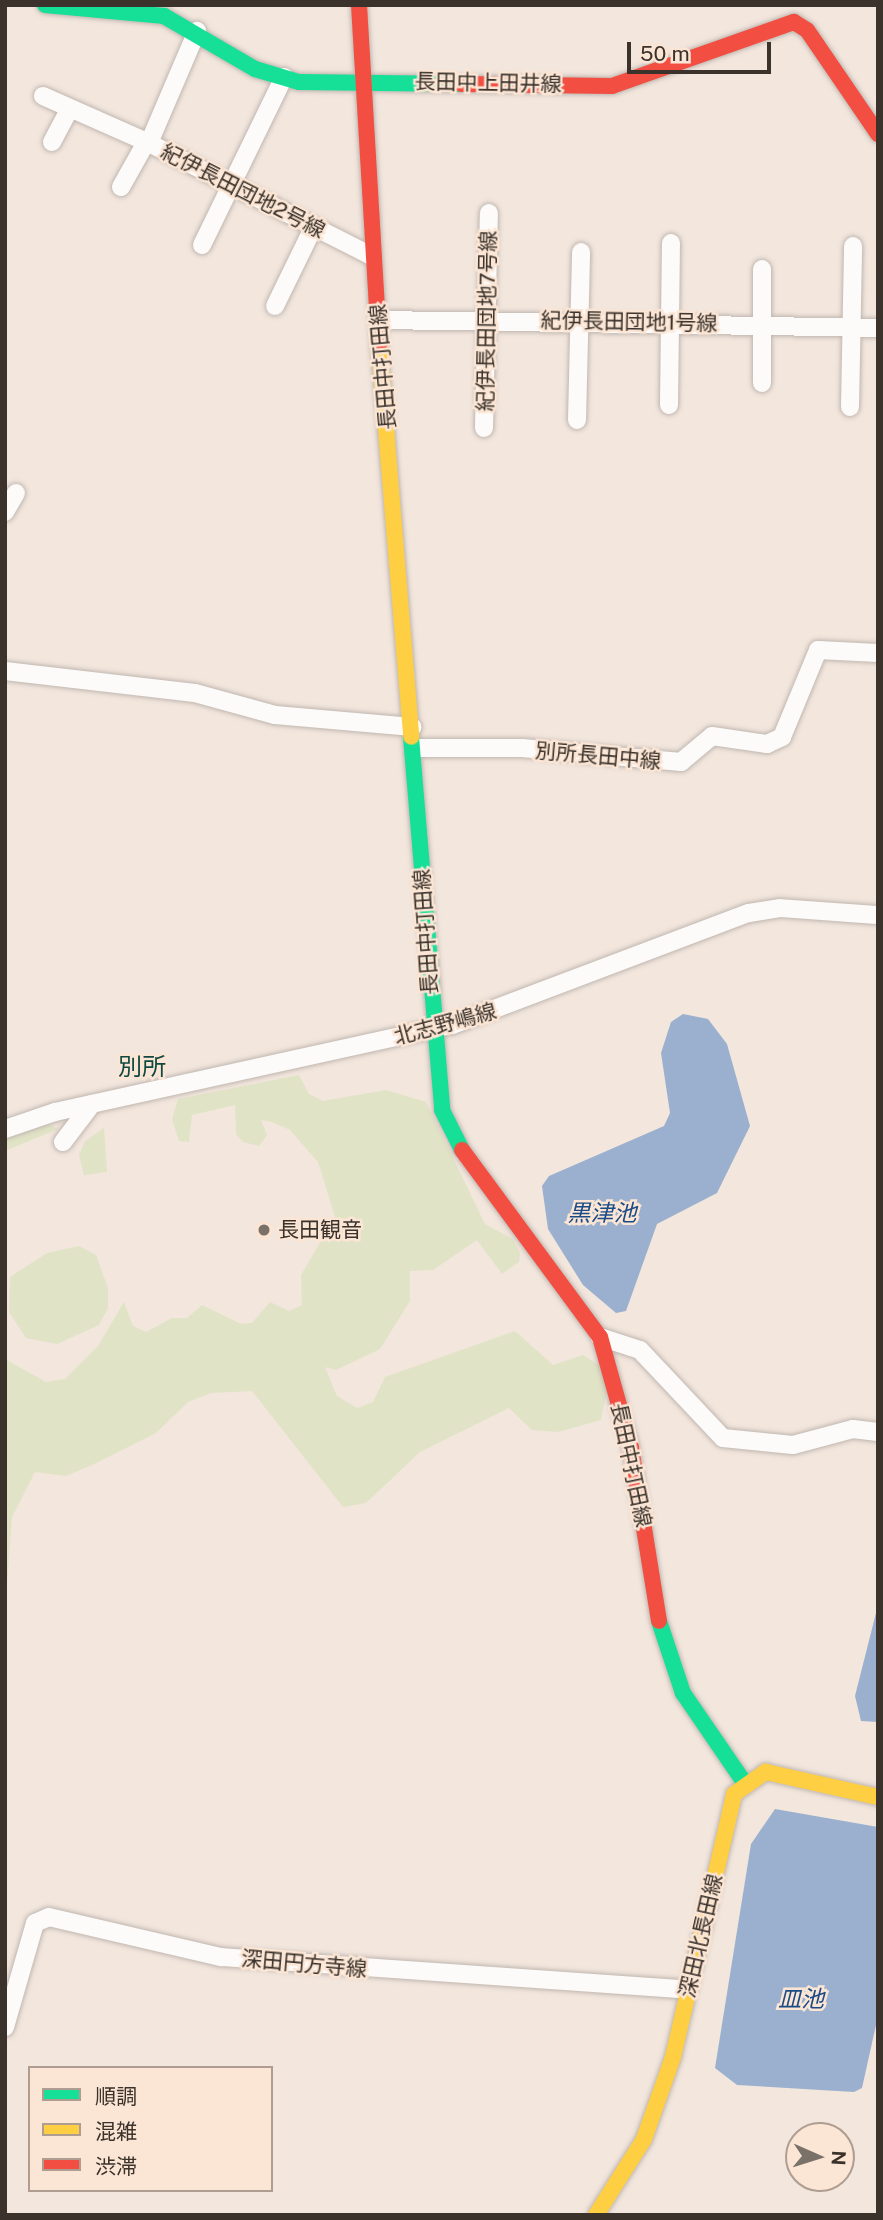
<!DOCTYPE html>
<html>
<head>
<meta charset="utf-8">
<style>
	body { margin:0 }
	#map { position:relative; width:883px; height:2220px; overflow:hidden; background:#f2e6dd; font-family:"Public Sans","Noto Sans JP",sans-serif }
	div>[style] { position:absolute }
	.green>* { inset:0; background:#e0e3c5 }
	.water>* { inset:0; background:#9ab0ce }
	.roads { filter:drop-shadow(0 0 2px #c0b7b0) drop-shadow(0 0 2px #c0b7b0) }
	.street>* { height:18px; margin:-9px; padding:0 9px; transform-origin:9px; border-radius:9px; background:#fdfbfa }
	.fast>* { height:16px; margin:-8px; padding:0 8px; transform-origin:8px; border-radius:8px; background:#16e098 }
	.slow>* { height:16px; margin:-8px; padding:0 8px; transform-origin:8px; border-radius:8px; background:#ffcf43 }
	.jam>* { height:16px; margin:-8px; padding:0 8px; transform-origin:8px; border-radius:8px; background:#f24e42 }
	.dots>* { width:19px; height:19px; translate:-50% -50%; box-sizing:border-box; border:4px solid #fbe5d4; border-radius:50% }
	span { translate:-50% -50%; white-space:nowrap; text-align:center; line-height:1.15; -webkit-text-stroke:5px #fbe5d4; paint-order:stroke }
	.street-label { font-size:21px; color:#3a322b }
	.poi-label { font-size:21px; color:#3a322b }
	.left { translate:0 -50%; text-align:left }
	.water-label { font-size:23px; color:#1a4b86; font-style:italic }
	.quarter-label { font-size:24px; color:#0d4940 }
	.frame { position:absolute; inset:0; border:7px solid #3a322b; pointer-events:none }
	.legend { position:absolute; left:28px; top:2066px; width:245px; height:126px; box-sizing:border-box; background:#fbe5d4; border:2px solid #ae9d90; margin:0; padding:9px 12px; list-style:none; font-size:21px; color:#3a322b }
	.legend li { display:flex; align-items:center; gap:14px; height:35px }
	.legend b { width:35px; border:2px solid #ae9d90 }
	.north { position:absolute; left:785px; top:2122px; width:70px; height:70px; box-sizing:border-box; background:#fbe5d4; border:2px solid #ae9d90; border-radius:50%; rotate:93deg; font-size:19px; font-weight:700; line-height:28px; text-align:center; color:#3a322b }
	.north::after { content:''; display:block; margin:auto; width:24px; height:32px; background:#7a7169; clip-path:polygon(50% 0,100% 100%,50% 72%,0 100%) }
	.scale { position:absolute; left:627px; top:42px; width:144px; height:32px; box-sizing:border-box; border:4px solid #3a322b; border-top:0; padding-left:9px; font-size:21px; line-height:24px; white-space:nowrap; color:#3a322b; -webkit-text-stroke:5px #fbe5d4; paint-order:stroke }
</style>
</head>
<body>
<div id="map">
	<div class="green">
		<div style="clip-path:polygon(299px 1075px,309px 1094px,323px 1101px,386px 1090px,426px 1102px,485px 1224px,513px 1239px,520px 1253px,519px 1262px,502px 1274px,477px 1240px,433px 1270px,410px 1271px,410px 1301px,380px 1349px,336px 1370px,325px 1367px,337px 1396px,357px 1408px,373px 1402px,385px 1377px,515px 1331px,553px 1365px,583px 1355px,600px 1366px,607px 1391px,601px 1420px,558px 1432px,532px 1430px,509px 1408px,420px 1452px,366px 1503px,343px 1507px,252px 1391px,211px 1393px,188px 1402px,156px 1433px,94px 1464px,66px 1476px,35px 1472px,12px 1517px,5px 1609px,5px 1359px,46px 1382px,65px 1379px,98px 1346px,124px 1302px,133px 1326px,146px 1332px,172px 1318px,187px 1318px,202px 1305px,241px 1324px,252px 1323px,270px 1302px,289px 1311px,302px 1305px,301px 1275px,335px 1217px,318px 1162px,290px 1130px,272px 1122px,261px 1120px,267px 1135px,259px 1146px,243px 1142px,236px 1134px,235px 1105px,192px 1115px,189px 1142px,179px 1141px,172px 1119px,178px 1099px)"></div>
		<div style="clip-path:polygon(46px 1123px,58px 1129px,5px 1151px,5px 1136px)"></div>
		<div style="clip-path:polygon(104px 1128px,107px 1172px,84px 1175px,79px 1155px,85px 1141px)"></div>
		<div style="clip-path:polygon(79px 1246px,96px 1255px,108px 1288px,108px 1308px,99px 1325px,57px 1344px,26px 1338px,9px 1312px,10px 1277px,47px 1253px)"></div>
	</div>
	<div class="water">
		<div style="clip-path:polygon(683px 1014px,708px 1019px,727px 1044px,750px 1126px,717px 1193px,657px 1224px,626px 1311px,616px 1313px,583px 1285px,548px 1229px,542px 1186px,549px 1176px,664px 1126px,670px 1113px,661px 1053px,671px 1022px)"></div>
		<div style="clip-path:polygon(878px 1605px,878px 1722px,861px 1721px,855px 1696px)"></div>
		<div style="clip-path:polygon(775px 1809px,878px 1827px,878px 2016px,862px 2088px,854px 2092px,737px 2085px,715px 2068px,751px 1844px)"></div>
	</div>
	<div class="roads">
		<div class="street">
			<div style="left:43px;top:96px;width:116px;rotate:23.9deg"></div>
			<div style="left:52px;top:142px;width:36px;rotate:-62deg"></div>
			<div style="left:149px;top:143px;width:250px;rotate:26.9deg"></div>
			<div style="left:149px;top:143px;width:122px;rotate:-66.8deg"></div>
			<div style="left:121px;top:187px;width:47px;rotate:-60.7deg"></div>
			<div style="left:202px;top:245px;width:187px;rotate:-64deg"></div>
			<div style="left:762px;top:269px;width:114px;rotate:90deg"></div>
			<div style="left:275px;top:306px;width:87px;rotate:-64deg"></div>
			<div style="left:380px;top:320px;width:498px;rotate:0.9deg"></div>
			<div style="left:669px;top:405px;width:162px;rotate:-89.3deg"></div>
			<div style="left:850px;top:407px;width:161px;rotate:-88.9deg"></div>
			<div style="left:577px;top:420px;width:168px;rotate:-88.6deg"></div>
			<div style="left:484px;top:428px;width:215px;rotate:-88.7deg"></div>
			<div style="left:5px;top:512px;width:22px;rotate:-60deg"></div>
			<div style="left:5px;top:671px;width:191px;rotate:6.6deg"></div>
			<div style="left:195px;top:693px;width:83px;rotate:15.4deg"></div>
			<div style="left:275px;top:715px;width:138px;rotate:5deg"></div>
			<div style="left:413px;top:748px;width:109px"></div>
			<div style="left:522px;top:748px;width:160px;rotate:5deg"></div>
			<div style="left:681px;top:762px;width:40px;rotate:-40deg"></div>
			<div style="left:712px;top:736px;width:56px;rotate:8.3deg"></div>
			<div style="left:767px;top:744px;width:17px;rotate:-25deg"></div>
			<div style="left:782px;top:737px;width:94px;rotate:-67.5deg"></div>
			<div style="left:818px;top:650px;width:60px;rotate:2.9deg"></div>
			<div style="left:5px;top:1129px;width:53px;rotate:-18.8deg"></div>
			<div style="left:55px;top:1112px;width:406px;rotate:-12.4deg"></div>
			<div style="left:452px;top:1025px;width:317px;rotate:-20.7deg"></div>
			<div style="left:749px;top:913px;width:31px;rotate:-9deg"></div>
			<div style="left:780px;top:908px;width:98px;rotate:4.1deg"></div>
			<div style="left:63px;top:1142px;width:48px;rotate:-52.7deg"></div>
			<div style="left:600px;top:1337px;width:42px;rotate:18deg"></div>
			<div style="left:640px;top:1350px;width:121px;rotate:46.7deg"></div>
			<div style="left:723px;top:1438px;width:70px;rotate:5.7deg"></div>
			<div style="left:793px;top:1445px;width:62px;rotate:-14.9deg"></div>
			<div style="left:853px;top:1429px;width:25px;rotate:7deg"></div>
			<div style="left:5px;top:2027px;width:108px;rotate:-73.9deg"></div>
			<div style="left:35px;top:1923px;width:15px;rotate:-23deg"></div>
			<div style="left:49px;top:1917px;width:177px;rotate:13.1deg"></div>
			<div style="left:221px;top:1957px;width:468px;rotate:4deg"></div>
		</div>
		<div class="fast">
			<div style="left:45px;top:5px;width:120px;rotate:5.3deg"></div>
			<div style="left:164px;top:16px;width:105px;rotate:30.2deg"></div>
			<div style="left:255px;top:69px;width:46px;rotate:16.5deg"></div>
			<div style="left:299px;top:82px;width:162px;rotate:0.7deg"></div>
			<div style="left:411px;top:737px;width:374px;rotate:85.2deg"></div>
			<div style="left:442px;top:1110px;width:45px;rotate:63.4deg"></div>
			<div style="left:659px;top:1621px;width:76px;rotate:71.6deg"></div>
			<div style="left:683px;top:1693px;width:108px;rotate:55.6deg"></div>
		</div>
		<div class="slow">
			<div style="left:379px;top:344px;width:394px;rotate:85.3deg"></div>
			<div style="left:596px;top:2215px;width:90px;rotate:-57.7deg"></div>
			<div style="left:644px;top:2139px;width:87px;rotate:-70.5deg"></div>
			<div style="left:673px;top:2057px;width:270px;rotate:-76.9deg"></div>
			<div style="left:734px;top:1794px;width:39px;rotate:-35deg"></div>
			<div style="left:766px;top:1772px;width:115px;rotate:12.6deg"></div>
		</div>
		<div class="jam">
			<div style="left:359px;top:5px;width:340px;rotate:86.6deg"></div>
			<div style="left:461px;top:84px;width:151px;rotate:0.8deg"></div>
			<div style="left:612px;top:86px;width:193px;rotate:-19.4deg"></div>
			<div style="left:794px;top:22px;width:15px;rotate:32deg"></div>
			<div style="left:807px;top:30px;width:126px;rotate:55.7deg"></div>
			<div style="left:462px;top:1150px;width:232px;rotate:53.6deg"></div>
			<div style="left:600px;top:1337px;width:115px;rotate:74.4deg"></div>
			<div style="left:631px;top:1448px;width:175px;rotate:80.8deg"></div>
		</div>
	</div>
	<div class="dots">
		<div style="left:264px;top:1230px;background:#7a7169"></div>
	</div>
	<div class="street-label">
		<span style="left:488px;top:83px;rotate:1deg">長田中上田井線</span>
		<span style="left:243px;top:191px;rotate:27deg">紀伊長田団地2号線</span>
		<span style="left:487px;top:321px;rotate:-89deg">紀伊長田団地7号線</span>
		<span style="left:629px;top:322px;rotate:1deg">紀伊長田団地1号線</span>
		<span style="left:383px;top:367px;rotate:-95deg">長田中打田線</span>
		<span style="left:598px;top:756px;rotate:5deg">別所長田中線</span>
		<span style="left:426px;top:932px;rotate:-94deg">長田中打田線</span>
		<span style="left:445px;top:1024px;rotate:-15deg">北志野嶋線</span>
		<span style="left:631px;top:1465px;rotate:78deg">長田中打田線</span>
		<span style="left:701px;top:1936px;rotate:-77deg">深田北長田線</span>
		<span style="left:304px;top:1964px;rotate:5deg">深田円方寺線</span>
	</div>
	<div class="poi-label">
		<span class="left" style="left:278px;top:1230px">長田観音</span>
	</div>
	<div class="water-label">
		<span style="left:602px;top:1213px">黒津池</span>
		<span style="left:801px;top:1999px">皿池</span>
	</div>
	<div class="quarter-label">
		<span style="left:142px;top:1067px">別所</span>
	</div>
	<div class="frame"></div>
	<ul class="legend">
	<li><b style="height:9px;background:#16e098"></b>順調</li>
	<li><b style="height:9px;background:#ffcf43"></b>混雑</li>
	<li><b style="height:9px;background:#f24e42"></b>渋滞</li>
	</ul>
	<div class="north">N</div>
	<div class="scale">50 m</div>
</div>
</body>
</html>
